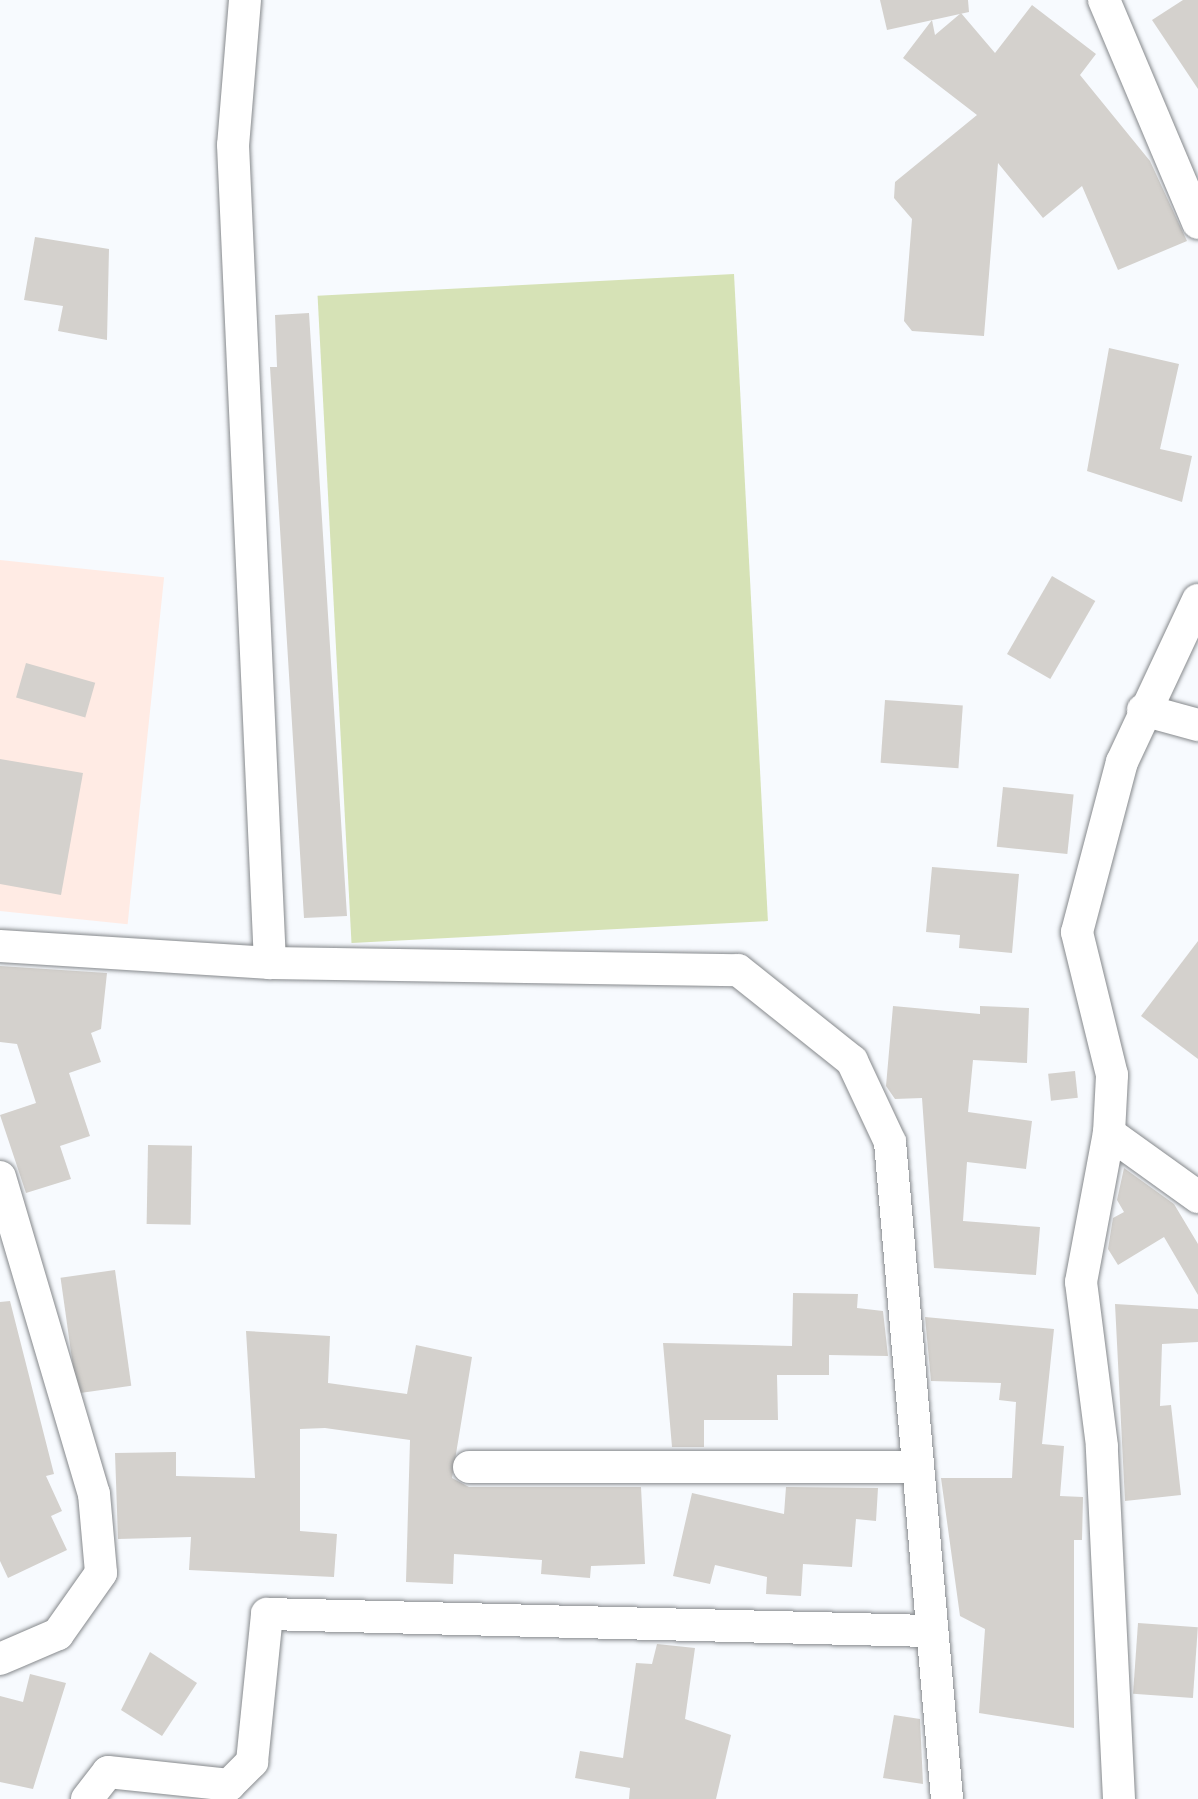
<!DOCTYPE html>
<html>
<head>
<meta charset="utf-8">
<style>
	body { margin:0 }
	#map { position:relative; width:1198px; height:1799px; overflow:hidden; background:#f7fafe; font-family:"Open Sans",sans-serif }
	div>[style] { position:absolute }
	.education>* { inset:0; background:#ffebe4; transform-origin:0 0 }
	.green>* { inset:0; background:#d6e2b6; transform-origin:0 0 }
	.building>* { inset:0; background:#d4d1cd; transform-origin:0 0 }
	.roads { filter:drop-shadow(0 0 2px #86898c) drop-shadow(0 0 2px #86898c) }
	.street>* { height:32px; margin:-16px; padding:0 16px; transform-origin:16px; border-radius:16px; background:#fff }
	span { translate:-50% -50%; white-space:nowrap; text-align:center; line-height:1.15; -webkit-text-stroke:8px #fff; paint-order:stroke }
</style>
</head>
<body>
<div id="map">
	<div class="education">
		<div style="left:0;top:560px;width:165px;height:349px;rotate:6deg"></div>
	</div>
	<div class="green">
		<div style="left:734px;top:274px;width:648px;height:417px;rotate:87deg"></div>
	</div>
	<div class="building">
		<div style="clip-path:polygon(880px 0,968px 0,969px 12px,887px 30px)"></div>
		<div style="clip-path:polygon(1183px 0,1198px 0,1198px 89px,1152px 20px)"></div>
		<div style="clip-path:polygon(1032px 5px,1096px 54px,1080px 75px,1150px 161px,1187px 241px,1118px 270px,1082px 186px,1043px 218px,998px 163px,984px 336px,912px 331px,904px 321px,912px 219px,894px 198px,895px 182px,977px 115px,903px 58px,932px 20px,935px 35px,961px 13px,995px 53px)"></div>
		<div style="clip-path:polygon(35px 237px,109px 249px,107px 340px,58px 331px,63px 306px,24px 300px)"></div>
		<div style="clip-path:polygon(309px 313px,347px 916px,304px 918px,270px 367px,277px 367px,275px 315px)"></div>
		<div style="clip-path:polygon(1109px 348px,1179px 364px,1160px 449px,1192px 456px,1182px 502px,1087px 471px)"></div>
		<div style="left:1052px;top:576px;width:50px;height:90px;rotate:30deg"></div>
		<div style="left:26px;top:663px;width:72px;height:36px;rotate:16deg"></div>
		<div style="left:885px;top:700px;width:78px;height:63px;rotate:4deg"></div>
		<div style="clip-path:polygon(0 759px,83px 773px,61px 895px,0 884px)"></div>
		<div style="left:1003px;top:787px;width:71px;height:60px;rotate:6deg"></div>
		<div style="clip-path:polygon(932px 867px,1019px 874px,1012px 953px,959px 948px,960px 935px,926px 932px)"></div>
		<div style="clip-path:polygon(1198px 941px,1198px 1059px,1141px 1016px)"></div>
		<div style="clip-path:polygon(0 966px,107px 973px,101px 1029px,91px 1033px,101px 1062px,69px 1073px,90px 1136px,60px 1146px,71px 1179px,26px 1193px,0 1115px,36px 1103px,17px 1044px,0 1042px)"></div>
		<div style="clip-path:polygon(893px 1006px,980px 1014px,980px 1006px,1029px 1008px,1027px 1063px,973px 1060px,968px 1112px,1032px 1121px,1026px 1169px,967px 1162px,963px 1221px,1040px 1227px,1036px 1275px,934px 1268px,922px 1098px,895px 1099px,886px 1086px)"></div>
		<div style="left:1075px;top:1071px;width:27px;height:27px;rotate:84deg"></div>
		<div style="left:148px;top:1145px;width:44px;height:79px;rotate:1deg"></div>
		<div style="clip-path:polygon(1124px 1168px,1174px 1204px,1198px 1244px,1198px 1295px,1164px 1237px,1118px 1265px,1108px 1249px,1113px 1218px,1124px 1212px,1117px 1200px)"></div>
		<div style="left:115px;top:1270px;width:117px;height:55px;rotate:82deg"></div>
		<div style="clip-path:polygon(793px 1293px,858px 1294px,857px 1308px,883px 1311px,888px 1356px,829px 1355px,829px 1375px,777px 1375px,778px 1420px,704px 1420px,704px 1447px,672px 1447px,663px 1343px,792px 1346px)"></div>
		<div style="clip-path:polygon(10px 1301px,54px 1474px,46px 1476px,62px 1511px,51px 1516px,67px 1550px,8px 1578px,0 1561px,0 1302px)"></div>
		<div style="clip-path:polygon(1115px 1304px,1198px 1309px,1198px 1342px,1162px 1344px,1160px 1406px,1171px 1405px,1181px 1495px,1125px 1501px)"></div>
		<div style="clip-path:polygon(925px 1317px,1054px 1329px,1042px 1444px,1064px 1446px,1060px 1496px,1083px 1497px,1082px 1540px,1074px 1540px,1074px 1728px,979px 1713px,985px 1629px,960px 1616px,941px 1478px,1012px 1478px,1016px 1402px,999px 1400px,1001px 1383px,931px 1381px)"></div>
		<div style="clip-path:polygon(246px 1331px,330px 1336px,328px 1383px,407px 1394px,416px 1345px,472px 1357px,452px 1478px,469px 1487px,641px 1487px,645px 1564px,591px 1566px,590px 1578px,541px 1574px,542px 1560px,454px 1554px,453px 1584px,406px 1582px,410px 1440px,325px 1428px,300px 1429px,300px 1531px,337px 1534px,334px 1577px,189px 1570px,191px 1537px,118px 1539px,115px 1453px,176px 1452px,176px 1476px,255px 1478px)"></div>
		<div style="clip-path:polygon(786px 1487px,878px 1488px,876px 1521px,856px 1519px,852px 1567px,803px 1564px,801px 1596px,766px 1594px,767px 1577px,715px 1565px,710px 1584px,673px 1576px,692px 1493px,784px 1514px)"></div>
		<div style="left:1138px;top:1623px;width:60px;height:71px;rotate:4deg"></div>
		<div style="clip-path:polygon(657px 1644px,695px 1648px,685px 1719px,731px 1735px,716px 1799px,629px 1799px,630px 1788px,575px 1778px,580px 1751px,623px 1758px,636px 1663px,652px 1664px)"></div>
		<div style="clip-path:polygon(150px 1652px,197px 1683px,162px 1736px,121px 1710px)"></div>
		<div style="clip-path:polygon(30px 1674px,66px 1683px,33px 1789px,0 1782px,0 1696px,23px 1702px)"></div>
		<div style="clip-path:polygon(894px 1715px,920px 1719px,923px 1784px,883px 1778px)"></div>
	</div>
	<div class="roads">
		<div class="street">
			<div style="left:245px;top:0;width:145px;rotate:94.7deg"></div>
			<div style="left:233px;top:145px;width:819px;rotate:87.41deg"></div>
			<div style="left:1104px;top:0;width:242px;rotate:67.1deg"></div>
			<div style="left:1143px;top:710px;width:57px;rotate:15.3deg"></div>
			<div style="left:0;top:946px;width:271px;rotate:3.6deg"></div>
			<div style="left:270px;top:963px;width:468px;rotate:0.9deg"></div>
			<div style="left:738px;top:970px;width:146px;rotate:38.6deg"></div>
			<div style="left:852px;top:1061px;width:89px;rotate:64.9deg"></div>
			<div style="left:890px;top:1142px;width:659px;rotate:85.04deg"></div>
			<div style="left:1109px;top:1133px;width:58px;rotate:-87deg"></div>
			<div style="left:1112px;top:1075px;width:147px;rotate:-103.8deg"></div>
			<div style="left:1077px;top:932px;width:176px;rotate:-75.2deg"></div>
			<div style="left:1122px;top:762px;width:179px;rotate:-64.9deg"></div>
			<div style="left:0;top:1177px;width:331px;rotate:73.5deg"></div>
			<div style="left:94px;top:1494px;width:79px;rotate:84.9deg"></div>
			<div style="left:101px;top:1573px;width:75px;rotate:125.2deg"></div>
			<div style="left:58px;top:1634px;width:63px;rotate:156.7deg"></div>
			<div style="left:469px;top:1467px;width:447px"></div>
			<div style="left:87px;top:1799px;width:34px;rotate:-52deg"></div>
			<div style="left:108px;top:1772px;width:122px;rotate:6.1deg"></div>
			<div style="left:229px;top:1785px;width:33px;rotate:-45deg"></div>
			<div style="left:252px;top:1762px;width:149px;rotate:-84.2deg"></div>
			<div style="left:267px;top:1614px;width:662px;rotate:1.47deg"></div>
			<div style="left:1119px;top:1799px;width:353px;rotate:-92.8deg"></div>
			<div style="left:1102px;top:1446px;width:165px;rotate:-97.3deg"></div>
			<div style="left:1081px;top:1282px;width:152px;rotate:-79.4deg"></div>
			<div style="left:1109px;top:1133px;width:110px;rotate:35.7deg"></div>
		</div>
	</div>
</div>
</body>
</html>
